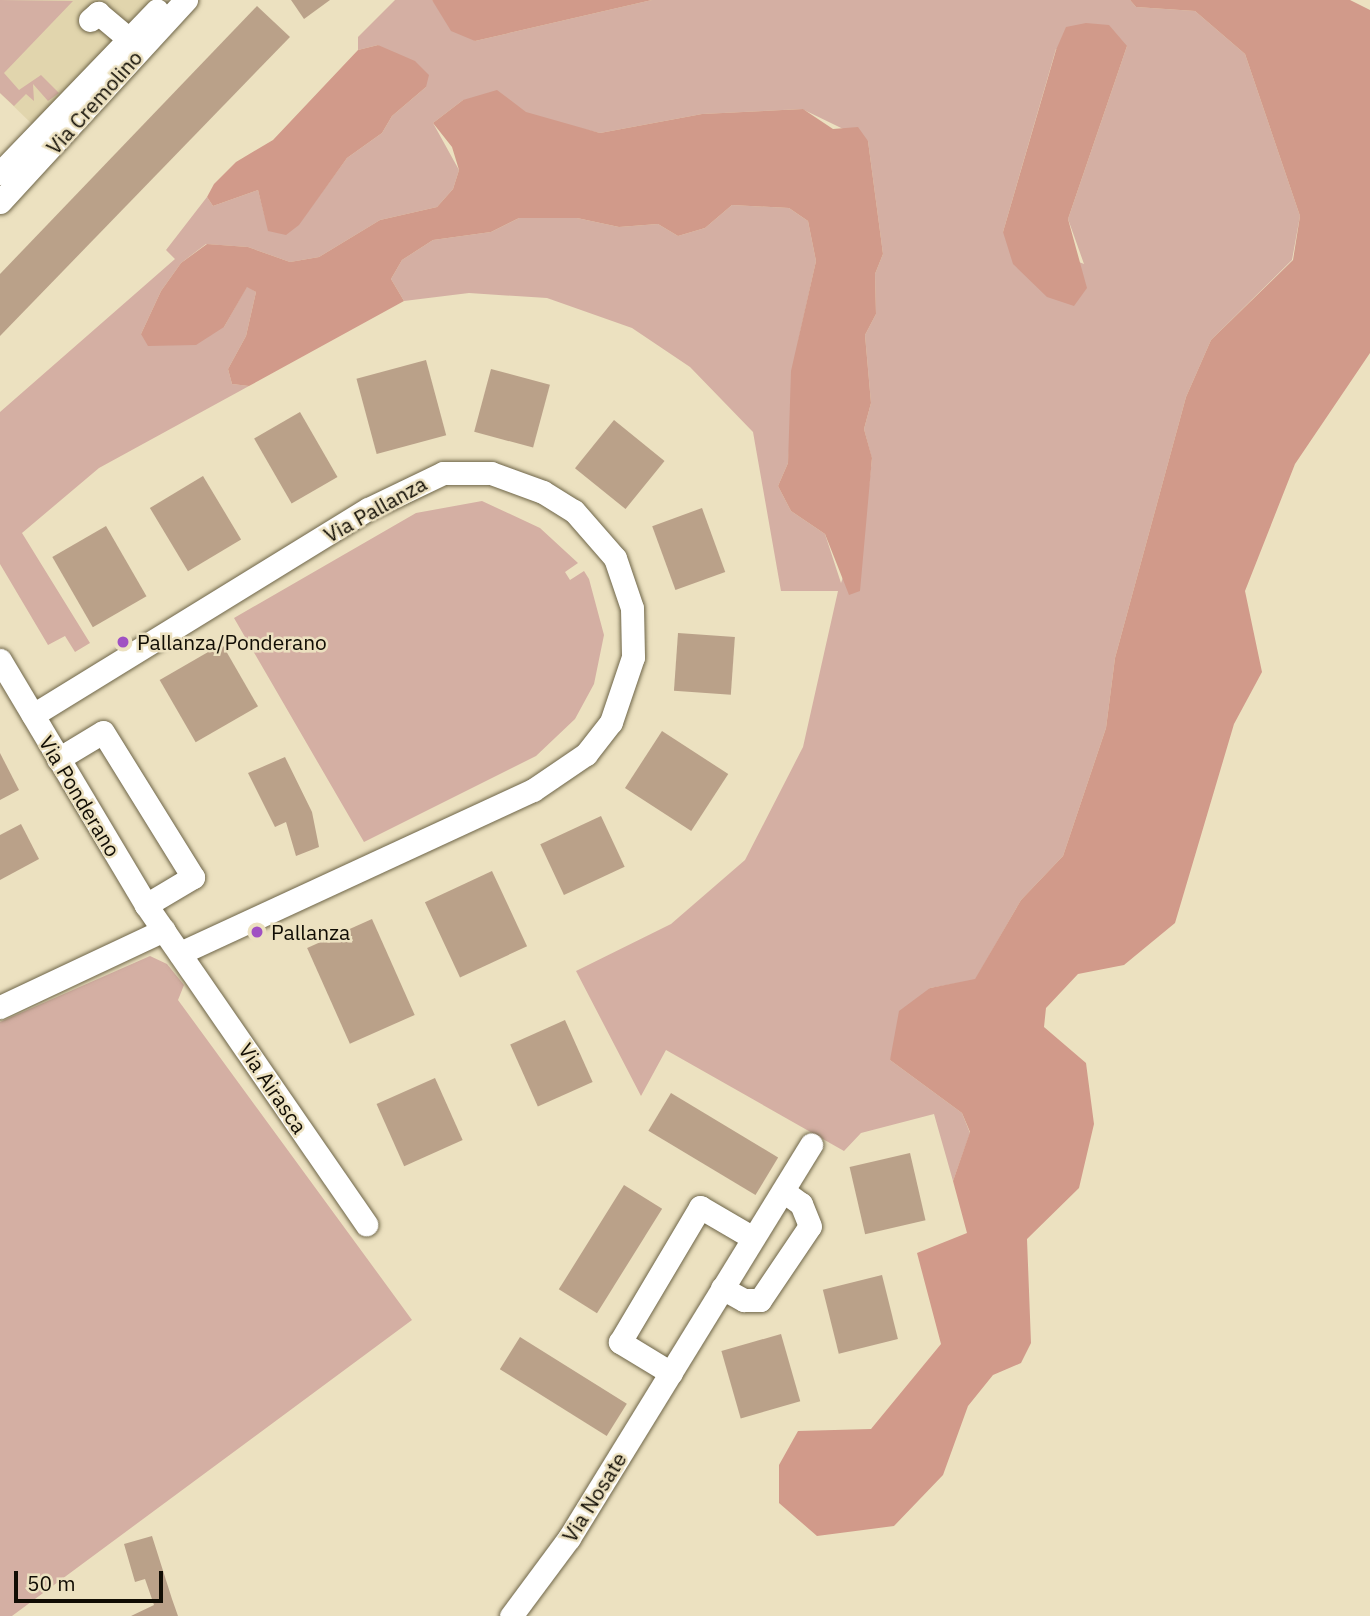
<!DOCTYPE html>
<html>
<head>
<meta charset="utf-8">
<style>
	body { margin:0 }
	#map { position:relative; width:1370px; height:1616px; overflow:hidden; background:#ece1c0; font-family:"IBM Plex Sans",sans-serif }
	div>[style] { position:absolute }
	.built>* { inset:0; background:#e1d5ad }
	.green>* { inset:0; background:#d4afa3 }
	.forest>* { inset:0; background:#d19a8a }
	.building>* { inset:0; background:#baa189; transform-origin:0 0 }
	.roads { filter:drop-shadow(0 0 2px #6e6548) drop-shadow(0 0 2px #6e6548) }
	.minor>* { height:23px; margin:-11.5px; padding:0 11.5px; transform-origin:11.5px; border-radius:11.5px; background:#fff }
	.dots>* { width:19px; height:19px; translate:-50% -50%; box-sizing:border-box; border:4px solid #ece1c0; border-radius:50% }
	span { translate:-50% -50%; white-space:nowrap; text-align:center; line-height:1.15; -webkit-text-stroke:5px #ece1c0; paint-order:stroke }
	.street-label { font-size:21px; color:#110d04 }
	.poi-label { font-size:21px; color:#110d04 }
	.left { translate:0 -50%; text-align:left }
	.scale { position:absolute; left:14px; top:1571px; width:149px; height:32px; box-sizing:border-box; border:4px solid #110d04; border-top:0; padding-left:9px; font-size:21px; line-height:24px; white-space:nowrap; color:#110d04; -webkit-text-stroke:5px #ece1c0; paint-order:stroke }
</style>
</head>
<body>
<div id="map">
	<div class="built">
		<div style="clip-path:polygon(0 0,155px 0,34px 126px,0 93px)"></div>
	</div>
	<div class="green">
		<div style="clip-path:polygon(0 0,73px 1px,4px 73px,19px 90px,41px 75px,59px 93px,48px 101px,33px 84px,34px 101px,26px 94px,14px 106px,0 93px)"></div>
		<div style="clip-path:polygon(evenodd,395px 0,432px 0,475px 41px,652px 0,1130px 0,1136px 7px,1195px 11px,1245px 54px,1300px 216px,1292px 260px,1211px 340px,1186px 397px,1115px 658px,1106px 728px,1063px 856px,1021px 900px,975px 980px,930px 988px,890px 1060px,962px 1113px,970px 1133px,953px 1181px,934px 1114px,861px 1133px,844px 1151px,666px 1050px,641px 1096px,576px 971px,671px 924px,745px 860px,803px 747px,838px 591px,781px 591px,753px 432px,690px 367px,632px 328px,547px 298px,469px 293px,404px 301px,391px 279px,402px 260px,433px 240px,491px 232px,519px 218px,577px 218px,619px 227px,658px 224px,678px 236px,705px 228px,732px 205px,789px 208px,808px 221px,816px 261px,798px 342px,788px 463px,778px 486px,791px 511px,825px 534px,841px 583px,866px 511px,872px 459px,864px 429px,871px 403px,865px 335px,876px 314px,875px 274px,883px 254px,868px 141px,802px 109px,702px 114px,600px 133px,463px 100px,433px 123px,459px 170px,453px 189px,437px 207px,380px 220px,319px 257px,290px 262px,248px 247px,206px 244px,181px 263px,161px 291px,141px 334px,224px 327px,247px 286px,256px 292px,246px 336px,228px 369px,232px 384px,249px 386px,99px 468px,22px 533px,90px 643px,75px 652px,65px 636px,48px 645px,0 564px,0 412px,175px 259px,166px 250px,207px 197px,213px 206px,258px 190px,265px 217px,298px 225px,347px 158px,382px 133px,392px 116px,426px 87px,378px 45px,358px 50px,358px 37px,395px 0,1127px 46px,1068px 219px,1084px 264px,1003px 232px,1056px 49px,1127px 46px)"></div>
		<div style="clip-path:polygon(482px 501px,540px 528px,578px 563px,565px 572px,570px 580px,584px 571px,589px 579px,604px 635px,594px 684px,575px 719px,536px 756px,364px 842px,234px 618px,416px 513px)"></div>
		<div style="clip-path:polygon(150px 956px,167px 964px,184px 985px,178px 1000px,412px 1320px,12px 1616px,0 1616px,0 1022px)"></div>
	</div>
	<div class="forest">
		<div style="clip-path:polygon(432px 0,652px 0,475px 41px,451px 31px)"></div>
		<div style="clip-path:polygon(1130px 0,1350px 0,1370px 10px,1370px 353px,1295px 464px,1245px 591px,1262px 672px,1234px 724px,1175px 923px,1124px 965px,1078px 974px,1046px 1008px,1044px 1027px,1086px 1063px,1094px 1124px,1079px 1188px,1027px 1239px,1031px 1343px,1021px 1363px,993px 1375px,968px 1406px,943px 1475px,894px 1526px,817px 1536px,779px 1503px,779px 1465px,798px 1431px,871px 1429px,941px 1344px,917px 1253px,967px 1233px,953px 1181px,970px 1132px,962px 1113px,890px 1060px,899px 1011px,930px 988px,975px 979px,1021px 900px,1063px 856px,1106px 728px,1115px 658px,1186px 397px,1211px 340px,1293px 260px,1300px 216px,1245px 54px,1195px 11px,1136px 7px)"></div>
		<div style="clip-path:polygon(1086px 23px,1109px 25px,1127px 46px,1068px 219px,1087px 288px,1074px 306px,1047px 297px,1013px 264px,1003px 232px,1056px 50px,1066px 27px)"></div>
		<div style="clip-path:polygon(378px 45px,415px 61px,429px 75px,426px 87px,392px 116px,382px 133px,347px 158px,299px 225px,286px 235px,268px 231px,258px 190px,213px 206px,207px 197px,214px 184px,236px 162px,273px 140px,358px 50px)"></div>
		<div style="clip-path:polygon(497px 90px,526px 112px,600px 133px,702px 114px,803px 109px,833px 129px,858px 127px,868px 141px,883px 254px,875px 274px,876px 314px,865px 335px,871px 403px,864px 429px,872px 458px,860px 591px,849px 595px,825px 534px,791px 511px,778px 486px,788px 463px,791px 371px,816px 261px,808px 221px,789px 208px,732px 205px,705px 228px,678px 236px,658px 224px,619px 227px,577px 218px,519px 218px,491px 232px,433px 240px,402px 260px,391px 279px,404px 301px,249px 386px,232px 384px,228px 369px,246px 336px,256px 292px,247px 287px,224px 327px,196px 345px,148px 346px,141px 334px,161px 291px,181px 263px,207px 244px,248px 247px,290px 262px,319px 257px,380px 220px,437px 207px,453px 189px,459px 170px,452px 147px,433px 123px,463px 100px)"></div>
	</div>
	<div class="building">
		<div style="clip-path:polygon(291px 0,330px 0,304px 19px)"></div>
		<div style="clip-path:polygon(257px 6px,290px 37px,0 336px,0 274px)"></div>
		<div style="left:426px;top:360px;width:78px;height:72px;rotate:75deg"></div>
		<div style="left:491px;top:369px;width:61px;height:65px;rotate:15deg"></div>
		<div style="left:300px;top:412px;width:75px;height:53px;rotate:60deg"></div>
		<div style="left:614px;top:420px;width:65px;height:62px;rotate:39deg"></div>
		<div style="left:203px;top:476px;width:74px;height:62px;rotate:59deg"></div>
		<div style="left:702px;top:508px;width:68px;height:53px;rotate:70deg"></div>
		<div style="left:106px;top:526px;width:81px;height:62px;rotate:60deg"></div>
		<div style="left:678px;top:633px;width:57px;height:58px;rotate:4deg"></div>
		<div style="left:222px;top:644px;width:72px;height:72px;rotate:60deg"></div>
		<div style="left:662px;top:731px;width:79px;height:68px;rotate:33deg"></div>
		<div style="clip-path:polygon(0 753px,19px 790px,0 800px)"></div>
		<div style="clip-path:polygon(285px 757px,312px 812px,319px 847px,296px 856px,286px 822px,275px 827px,248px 773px)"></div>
		<div style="left:601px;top:816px;width:56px;height:67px;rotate:65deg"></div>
		<div style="clip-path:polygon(21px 824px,39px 859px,0 880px,0 835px)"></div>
		<div style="left:492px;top:871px;width:83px;height:74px;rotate:65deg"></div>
		<div style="left:372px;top:919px;width:105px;height:71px;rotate:66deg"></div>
		<div style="left:565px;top:1020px;width:68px;height:60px;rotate:66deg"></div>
		<div style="left:435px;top:1078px;width:68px;height:64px;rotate:66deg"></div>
		<div style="left:671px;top:1093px;width:125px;height:44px;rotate:31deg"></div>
		<div style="left:910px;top:1153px;width:69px;height:62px;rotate:77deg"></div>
		<div style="left:624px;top:1185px;width:45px;height:123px;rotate:32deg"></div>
		<div style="left:882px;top:1275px;width:66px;height:61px;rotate:76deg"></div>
		<div style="left:781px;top:1334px;width:70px;height:62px;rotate:74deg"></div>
		<div style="left:520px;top:1337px;width:126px;height:38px;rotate:32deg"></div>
		<div style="clip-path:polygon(152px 1536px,172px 1599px,178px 1616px,131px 1616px,154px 1605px,145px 1579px,135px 1582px,124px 1544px)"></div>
	</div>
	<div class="roads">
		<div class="minor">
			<div style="left:90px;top:20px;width:11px;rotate:-41deg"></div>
			<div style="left:98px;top:13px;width:40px;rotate:40deg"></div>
			<div style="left:0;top:173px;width:226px;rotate:-46.1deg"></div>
			<div style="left:0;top:202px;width:275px;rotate:-47.4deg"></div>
			<div style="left:0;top:660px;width:285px;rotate:59.2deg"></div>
			<div style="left:146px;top:905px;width:388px;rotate:55.4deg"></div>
			<div style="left:33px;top:715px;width:393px;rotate:-31.6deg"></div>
			<div style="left:368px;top:509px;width:83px;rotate:-25.6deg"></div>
			<div style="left:443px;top:473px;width:48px"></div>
			<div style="left:491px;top:473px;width:55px;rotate:20.1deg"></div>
			<div style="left:543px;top:492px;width:36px;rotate:32deg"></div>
			<div style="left:574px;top:511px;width:62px;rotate:48.9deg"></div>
			<div style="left:615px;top:558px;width:53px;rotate:71.2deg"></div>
			<div style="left:632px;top:608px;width:49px;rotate:88.8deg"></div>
			<div style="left:633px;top:657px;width:69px;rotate:108.7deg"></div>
			<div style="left:611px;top:722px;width:41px;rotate:128deg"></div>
			<div style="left:586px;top:754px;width:64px;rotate:145.8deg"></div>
			<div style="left:533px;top:790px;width:389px;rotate:155.2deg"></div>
			<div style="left:58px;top:759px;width:52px;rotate:-31deg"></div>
			<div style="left:103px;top:732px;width:171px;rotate:58.2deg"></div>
			<div style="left:193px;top:877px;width:55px;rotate:149.2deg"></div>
			<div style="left:0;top:1007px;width:181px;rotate:-25.2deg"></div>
			<div style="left:722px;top:1288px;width:25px;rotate:29deg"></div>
			<div style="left:744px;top:1300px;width:16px"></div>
			<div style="left:760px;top:1300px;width:89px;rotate:-56deg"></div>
			<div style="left:810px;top:1226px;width:24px;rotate:-112deg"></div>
			<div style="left:801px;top:1204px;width:22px;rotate:-144deg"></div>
			<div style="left:671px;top:1373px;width:60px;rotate:-148.7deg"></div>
			<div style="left:620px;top:1342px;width:157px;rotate:-59.3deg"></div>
			<div style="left:700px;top:1207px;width:61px;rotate:30.3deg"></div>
			<div style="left:511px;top:1616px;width:97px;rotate:-53.4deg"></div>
			<div style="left:569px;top:1538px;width:462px;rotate:-58.4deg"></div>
		</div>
	</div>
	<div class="dots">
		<div style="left:123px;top:642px;background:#a051c3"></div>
		<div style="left:257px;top:932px;background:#a051c3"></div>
	</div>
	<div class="street-label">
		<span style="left:94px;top:102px;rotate:-48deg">Via Cremolino</span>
		<span style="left:375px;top:509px;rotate:-29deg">Via Pallanza</span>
		<span style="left:80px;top:796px;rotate:59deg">Via Ponderano</span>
		<span style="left:273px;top:1088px;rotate:56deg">Via Airasca</span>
		<span style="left:594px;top:1497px;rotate:-58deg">Via Nosate</span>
	</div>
	<div class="poi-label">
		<span class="left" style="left:137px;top:642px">Pallanza/Ponderano</span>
		<span class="left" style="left:271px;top:932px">Pallanza</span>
	</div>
	<div class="scale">50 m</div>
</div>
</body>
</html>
